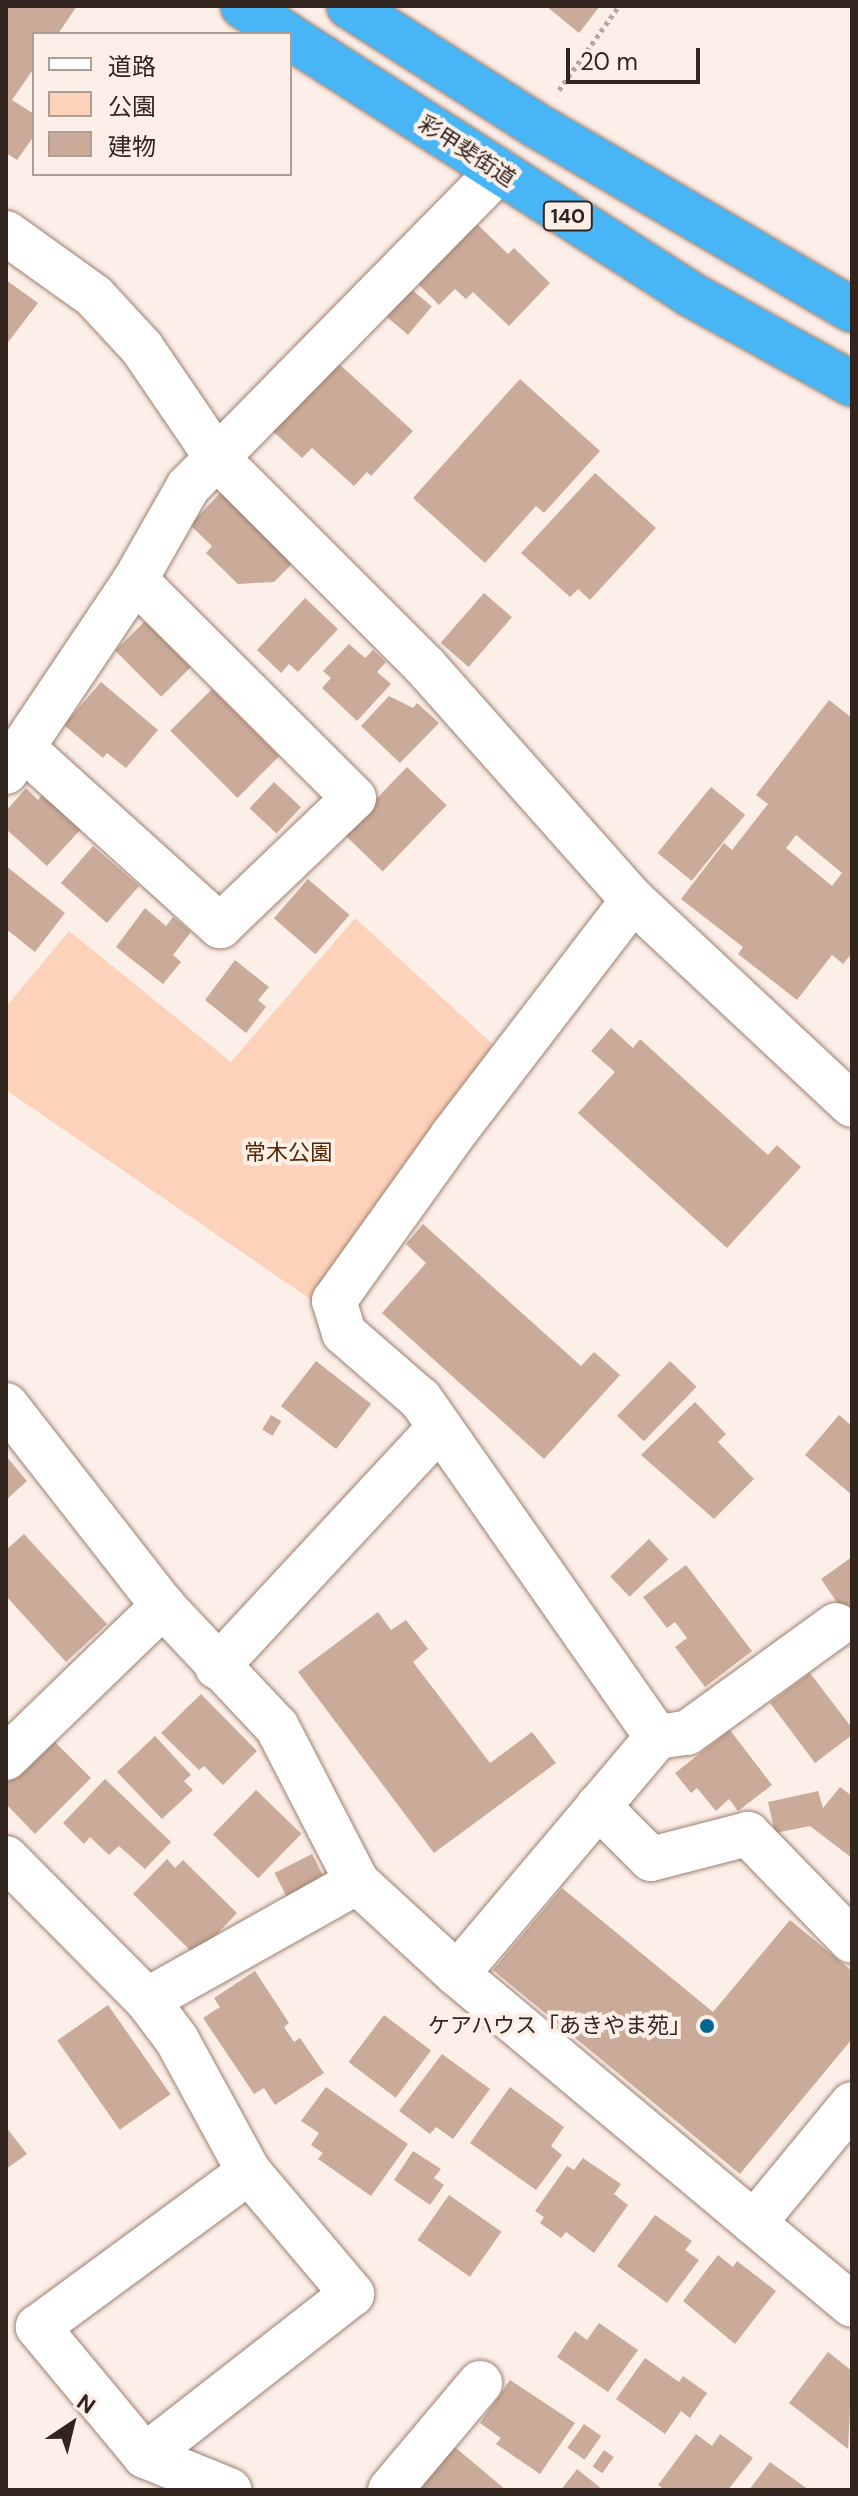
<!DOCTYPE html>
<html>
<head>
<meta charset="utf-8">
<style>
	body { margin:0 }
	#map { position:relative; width:858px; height:2496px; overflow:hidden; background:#fcefe8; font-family:"DM Sans","Noto Sans JP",sans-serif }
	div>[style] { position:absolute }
	.green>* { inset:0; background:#fdd2ba }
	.building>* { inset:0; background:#caab99; transform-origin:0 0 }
	.path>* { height:5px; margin-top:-2.5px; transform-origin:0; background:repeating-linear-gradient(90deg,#b3a7a0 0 4px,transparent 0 8px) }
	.roads { filter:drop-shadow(0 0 2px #9c7f6e) drop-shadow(0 0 2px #9c7f6e) }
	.minor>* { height:44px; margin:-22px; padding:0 22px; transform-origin:22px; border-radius:22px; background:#fff }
	.highway>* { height:44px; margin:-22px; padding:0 22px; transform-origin:22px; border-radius:22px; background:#47b5f6 }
	.dots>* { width:22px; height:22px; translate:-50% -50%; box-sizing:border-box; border:4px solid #fcefe8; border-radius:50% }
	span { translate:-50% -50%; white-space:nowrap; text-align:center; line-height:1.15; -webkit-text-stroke:8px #fcefe8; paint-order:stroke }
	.shield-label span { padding:2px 6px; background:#fcefe8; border:2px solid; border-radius:6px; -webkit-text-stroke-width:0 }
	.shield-label { font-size:20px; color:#31251e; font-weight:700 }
	.street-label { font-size:22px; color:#31251e }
	.park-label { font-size:22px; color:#542500 }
	.poi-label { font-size:22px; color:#31251e }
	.right { translate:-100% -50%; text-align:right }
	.frame { position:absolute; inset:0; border:8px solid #31251e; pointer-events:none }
	.legend { position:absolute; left:32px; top:32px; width:260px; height:144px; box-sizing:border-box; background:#fcefe8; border:2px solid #ab9e97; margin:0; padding:10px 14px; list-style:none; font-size:24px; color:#31251e }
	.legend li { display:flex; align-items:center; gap:16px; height:40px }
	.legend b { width:40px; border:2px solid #ab9e97 }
	.north { position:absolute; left:32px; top:2384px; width:80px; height:80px; -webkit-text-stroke:6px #fcefe8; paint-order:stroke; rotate:35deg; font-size:22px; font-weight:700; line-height:32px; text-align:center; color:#31251e }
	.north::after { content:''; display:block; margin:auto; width:28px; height:36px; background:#31251e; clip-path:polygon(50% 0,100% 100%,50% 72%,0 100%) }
	.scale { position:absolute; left:566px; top:48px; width:134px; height:36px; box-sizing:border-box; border:4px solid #31251e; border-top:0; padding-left:10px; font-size:24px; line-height:28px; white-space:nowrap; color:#31251e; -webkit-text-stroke:6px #fcefe8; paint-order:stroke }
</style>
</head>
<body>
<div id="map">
	<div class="green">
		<div style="clip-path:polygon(355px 918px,499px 1050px,313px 1301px,6px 1090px,6px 1007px,69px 931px,231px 1062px)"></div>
	</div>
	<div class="building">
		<div style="clip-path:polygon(6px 6px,77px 6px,58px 34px,34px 34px,34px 68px,12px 100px,34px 114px,34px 136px,17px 160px,6px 153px)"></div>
		<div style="clip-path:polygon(546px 6px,600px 6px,579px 33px)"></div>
		<div style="clip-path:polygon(477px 224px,508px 254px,514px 248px,550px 283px,509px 326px,473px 292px,466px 299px,455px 289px,439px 305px,410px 276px)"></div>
		<div style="clip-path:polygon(6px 280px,38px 303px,6px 345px)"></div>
		<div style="left:405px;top:284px;width:35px;height:37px;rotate:40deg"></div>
		<div style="clip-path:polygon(339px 364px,413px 431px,371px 476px,367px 472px,354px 486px,312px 448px,302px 458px,267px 426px,310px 379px,318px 387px)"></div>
		<div style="clip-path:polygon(520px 379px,600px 451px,544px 513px,536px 506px,485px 563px,413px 498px)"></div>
		<div style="clip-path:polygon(595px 473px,656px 528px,590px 600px,578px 589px,570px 597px,521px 553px)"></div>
		<div style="clip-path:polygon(222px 491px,296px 560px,274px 582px,238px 584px,206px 553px,212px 546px,190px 525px)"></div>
		<div style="left:484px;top:593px;width:37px;height:66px;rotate:41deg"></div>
		<div style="clip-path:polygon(305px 598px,338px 629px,298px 672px,289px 664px,281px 673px,257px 650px)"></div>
		<div style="left:145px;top:621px;width:65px;height:42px;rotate:45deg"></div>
		<div style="clip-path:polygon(349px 644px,365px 658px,373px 650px,386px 662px,377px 672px,391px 684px,357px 721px,322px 688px,331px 678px,323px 671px)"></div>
		<div style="clip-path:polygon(101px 682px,158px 730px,126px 768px,107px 753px,103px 758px,64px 725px)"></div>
		<div style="left:212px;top:689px;width:95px;height:59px;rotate:45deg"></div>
		<div style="clip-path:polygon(389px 696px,413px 708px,417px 703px,439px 723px,400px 763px,361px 726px)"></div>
		<div style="clip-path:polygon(evenodd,829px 700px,852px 718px,852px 953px,843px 964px,832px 955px,797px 1000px,738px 954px,743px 947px,681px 899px,724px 843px,732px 850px,768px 804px,756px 795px,829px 700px,796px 835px,842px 873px,832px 886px,786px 848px,796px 835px)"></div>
		<div style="left:407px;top:767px;width:55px;height:92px;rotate:44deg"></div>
		<div style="left:274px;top:782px;width:37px;height:36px;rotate:43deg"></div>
		<div style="left:711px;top:787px;width:44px;height:85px;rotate:39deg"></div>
		<div style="clip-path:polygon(26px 788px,38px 800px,44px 793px,83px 827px,47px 866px,6px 829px,6px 811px)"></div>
		<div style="left:93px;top:846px;width:61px;height:49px;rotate:41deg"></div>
		<div style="clip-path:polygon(6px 866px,65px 913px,35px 952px,6px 929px)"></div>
		<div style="left:308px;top:879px;width:55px;height:52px;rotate:41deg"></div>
		<div style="clip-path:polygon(145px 908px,166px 926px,173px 917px,191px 932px,173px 955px,181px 962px,163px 984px,116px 947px)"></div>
		<div style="clip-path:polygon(235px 960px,269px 987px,258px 1000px,266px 1007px,246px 1033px,205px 1000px)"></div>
		<div style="clip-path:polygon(611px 1028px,633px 1048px,640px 1039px,768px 1155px,777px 1145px,801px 1167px,727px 1248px,578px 1113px,615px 1072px,591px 1051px)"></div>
		<div style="clip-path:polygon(423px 1224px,581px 1366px,594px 1352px,620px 1375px,544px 1459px,382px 1313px,426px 1263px,406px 1244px)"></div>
		<div style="left:316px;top:1361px;width:70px;height:57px;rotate:38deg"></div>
		<div style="left:670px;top:1361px;width:37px;height:76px;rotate:44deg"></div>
		<div style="clip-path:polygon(695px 1402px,726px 1434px,718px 1442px,754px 1479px,714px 1519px,641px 1455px)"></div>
		<div style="left:271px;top:1415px;width:12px;height:17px;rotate:31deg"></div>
		<div style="clip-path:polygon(839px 1415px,852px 1426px,852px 1495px,805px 1455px)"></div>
		<div style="clip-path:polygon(6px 1456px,27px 1481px,6px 1500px)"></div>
		<div style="clip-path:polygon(24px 1534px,107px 1624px,66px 1662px,6px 1596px,6px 1550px)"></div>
		<div style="left:649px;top:1539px;width:28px;height:54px;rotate:46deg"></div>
		<div style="clip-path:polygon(852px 1557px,852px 1604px,843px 1611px,821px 1579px)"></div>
		<div style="clip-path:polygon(686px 1565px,752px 1651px,705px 1687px,675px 1647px,687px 1638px,675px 1622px,667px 1628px,643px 1597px)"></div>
		<div style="clip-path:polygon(378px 1612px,391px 1630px,406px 1620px,428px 1649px,413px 1662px,490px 1763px,532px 1732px,556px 1763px,434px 1853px,298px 1672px)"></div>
		<div style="clip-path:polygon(810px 1673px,852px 1728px,852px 1735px,815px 1763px,770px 1703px)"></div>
		<div style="clip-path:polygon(201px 1694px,257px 1751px,223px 1785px,204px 1766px,199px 1770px,161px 1733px)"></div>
		<div style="clip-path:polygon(730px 1730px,772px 1785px,738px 1811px,729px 1799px,716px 1811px,697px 1788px,691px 1793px,675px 1773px)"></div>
		<div style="clip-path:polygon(155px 1736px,191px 1775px,184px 1781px,193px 1790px,162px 1819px,117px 1772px)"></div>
		<div style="clip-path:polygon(51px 1738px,91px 1778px,35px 1834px,6px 1804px,6px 1784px)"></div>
		<div style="clip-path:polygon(105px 1779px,171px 1842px,145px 1869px,119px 1846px,109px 1855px,90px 1837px,84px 1844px,63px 1823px)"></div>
		<div style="clip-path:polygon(840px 1787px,852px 1796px,852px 1858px,810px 1826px,775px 1833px,768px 1802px,818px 1791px,823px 1808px)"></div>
		<div style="left:256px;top:1790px;width:63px;height:62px;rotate:44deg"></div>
		<div style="left:312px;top:1854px;width:36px;height:42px;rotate:63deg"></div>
		<div style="clip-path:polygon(167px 1859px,175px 1868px,183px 1860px,237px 1913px,196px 1956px,133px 1894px)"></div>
		<div style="clip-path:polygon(562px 1888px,713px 2012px,790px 1920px,852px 1971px,852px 2039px,740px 2174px,493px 1970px)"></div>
		<div style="clip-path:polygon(255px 1971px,289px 2023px,284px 2027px,294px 2042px,300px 2038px,324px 2073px,275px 2105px,264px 2088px,254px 2094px,203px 2018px,220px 2007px,214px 1998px)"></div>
		<div style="left:108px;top:2005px;width:109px;height:62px;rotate:55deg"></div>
		<div style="left:384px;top:2015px;width:59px;height:59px;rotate:37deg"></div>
		<div style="clip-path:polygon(442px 2054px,490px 2089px,453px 2139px,436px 2127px,430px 2134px,399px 2111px)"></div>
		<div style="clip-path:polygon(326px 2087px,408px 2144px,371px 2196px,318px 2159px,323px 2153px,311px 2145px,319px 2133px,301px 2121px)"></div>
		<div style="clip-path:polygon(510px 2087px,564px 2127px,551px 2146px,562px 2155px,536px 2190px,470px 2143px)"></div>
		<div style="clip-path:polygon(6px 2127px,27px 2154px,6px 2169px)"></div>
		<div style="clip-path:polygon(413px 2151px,441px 2169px,434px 2178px,444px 2185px,430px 2205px,394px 2180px)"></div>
		<div style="clip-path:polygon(583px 2158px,621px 2184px,614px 2194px,628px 2205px,594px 2253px,566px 2232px,561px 2238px,540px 2223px,544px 2217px,535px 2211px,567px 2166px,574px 2170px)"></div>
		<div style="left:449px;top:2195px;width:64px;height:55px;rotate:35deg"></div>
		<div style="clip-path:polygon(655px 2215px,692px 2241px,685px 2250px,699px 2260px,667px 2303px,617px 2266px)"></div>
		<div style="clip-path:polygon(718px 2255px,733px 2267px,737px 2261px,776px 2291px,735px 2344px,683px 2301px)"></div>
		<div style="clip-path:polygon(599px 2323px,638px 2350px,608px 2392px,557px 2357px,575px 2331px,587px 2340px)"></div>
		<div style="clip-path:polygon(828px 2352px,852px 2371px,848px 2449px,789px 2403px)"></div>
		<div style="clip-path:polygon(645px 2358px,679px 2382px,683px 2376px,707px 2393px,690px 2418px,681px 2411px,665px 2434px,616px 2399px)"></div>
		<div style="clip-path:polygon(510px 2380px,575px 2423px,540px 2474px,496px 2444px,501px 2438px,480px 2423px)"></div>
		<div style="left:584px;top:2424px;width:21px;height:29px;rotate:35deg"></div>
		<div style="clip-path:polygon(696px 2434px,712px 2446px,720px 2434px,753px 2458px,728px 2490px,665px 2490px,658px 2485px)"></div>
		<div style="clip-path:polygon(444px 2438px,506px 2490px,399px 2490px)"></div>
		<div style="left:604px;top:2450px;width:12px;height:20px;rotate:35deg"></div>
		<div style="clip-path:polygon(770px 2462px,809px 2490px,749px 2490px)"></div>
		<div style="clip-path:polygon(577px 2469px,603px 2490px,561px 2490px)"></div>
	</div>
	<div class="path">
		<div style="left:559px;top:90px;width:103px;rotate:-54.5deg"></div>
	</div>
	<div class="roads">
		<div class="minor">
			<div style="left:6px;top:233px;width:108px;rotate:35.6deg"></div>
			<div style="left:94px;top:296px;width:71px;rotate:47.3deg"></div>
			<div style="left:142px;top:348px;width:133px;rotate:55.7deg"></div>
			<div style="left:217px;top:458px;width:294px;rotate:45deg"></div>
			<div style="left:425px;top:666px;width:313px;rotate:48.4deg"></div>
			<div style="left:633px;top:900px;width:300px;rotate:43.1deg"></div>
			<div style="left:23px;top:748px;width:266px;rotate:42.1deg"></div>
			<div style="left:220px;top:926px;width:185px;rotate:-43.7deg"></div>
			<div style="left:354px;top:798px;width:309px;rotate:-135.1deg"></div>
			<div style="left:6px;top:772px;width:231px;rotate:-56.1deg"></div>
			<div style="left:135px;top:580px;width:107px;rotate:-60.3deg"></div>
			<div style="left:188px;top:487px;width:443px;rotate:-45.5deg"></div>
			<div style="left:6px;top:1405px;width:255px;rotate:52deg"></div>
			<div style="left:163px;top:1606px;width:166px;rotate:46.7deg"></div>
			<div style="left:277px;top:1727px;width:174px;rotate:62.7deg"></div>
			<div style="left:357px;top:1882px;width:136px;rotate:42.6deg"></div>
			<div style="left:457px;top:1974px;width:515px;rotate:39.96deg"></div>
			<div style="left:217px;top:1667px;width:323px;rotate:-47.1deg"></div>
			<div style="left:657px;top:1737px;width:30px;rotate:-8deg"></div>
			<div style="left:687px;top:1733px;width:184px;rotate:-35.9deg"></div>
			<div style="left:6px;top:1758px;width:219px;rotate:-44.1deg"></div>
			<div style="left:598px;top:1806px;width:75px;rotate:45deg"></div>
			<div style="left:651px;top:1859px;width:100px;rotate:-14.5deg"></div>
			<div style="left:748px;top:1834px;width:149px;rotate:45.8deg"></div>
			<div style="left:6px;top:1858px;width:200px;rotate:45.2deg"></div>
			<div style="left:147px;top:2000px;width:50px;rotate:53.1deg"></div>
			<div style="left:177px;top:2040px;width:150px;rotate:61.4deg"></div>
			<div style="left:249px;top:2172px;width:160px;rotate:49.8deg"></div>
			<div style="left:352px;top:2294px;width:263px;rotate:142deg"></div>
			<div style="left:145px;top:2456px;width:91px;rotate:22deg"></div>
			<div style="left:457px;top:1974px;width:310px;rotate:-49.8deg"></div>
			<div style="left:657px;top:1737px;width:413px;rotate:-125deg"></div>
			<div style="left:420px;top:1399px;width:101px;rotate:-139deg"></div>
			<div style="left:344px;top:1333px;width:34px;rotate:-107deg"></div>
			<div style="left:334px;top:1301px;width:203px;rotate:-54.4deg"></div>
			<div style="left:452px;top:1136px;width:297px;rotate:-52.5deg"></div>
			<div style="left:147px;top:2000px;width:241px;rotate:-29.3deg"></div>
			<div style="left:754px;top:2223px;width:154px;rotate:-50.5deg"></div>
			<div style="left:145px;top:2456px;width:168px;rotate:-129.7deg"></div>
			<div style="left:38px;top:2327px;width:262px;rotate:-36.3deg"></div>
			<div style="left:390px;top:2490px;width:140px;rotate:-49.9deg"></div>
		</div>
		<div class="highway">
			<div style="left:243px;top:6px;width:51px;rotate:33.1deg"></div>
			<div style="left:349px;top:6px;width:219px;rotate:32.5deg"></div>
			<div style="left:534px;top:124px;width:368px;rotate:30.3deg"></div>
			<div style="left:290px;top:37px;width:473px;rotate:32.7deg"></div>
			<div style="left:688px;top:293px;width:188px;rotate:29deg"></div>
		</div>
	</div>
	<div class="dots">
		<div style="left:707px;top:2026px;background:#016594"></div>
	</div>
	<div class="shield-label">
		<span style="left:568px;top:216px">140</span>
	</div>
	<div class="street-label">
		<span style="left:467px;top:151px;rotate:33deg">彩甲斐街道</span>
	</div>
	<div class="park-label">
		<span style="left:288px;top:1153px">常木公園</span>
	</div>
	<div class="poi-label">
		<span class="right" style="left:691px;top:2026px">ケアハウス「あきやま苑」</span>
	</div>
	<div class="frame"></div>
	<ul class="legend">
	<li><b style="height:10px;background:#fff"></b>道路</li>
	<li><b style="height:22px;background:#fdd2ba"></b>公園</li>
	<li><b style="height:22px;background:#caab99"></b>建物</li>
	</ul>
	<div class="north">N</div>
	<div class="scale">20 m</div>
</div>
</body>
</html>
